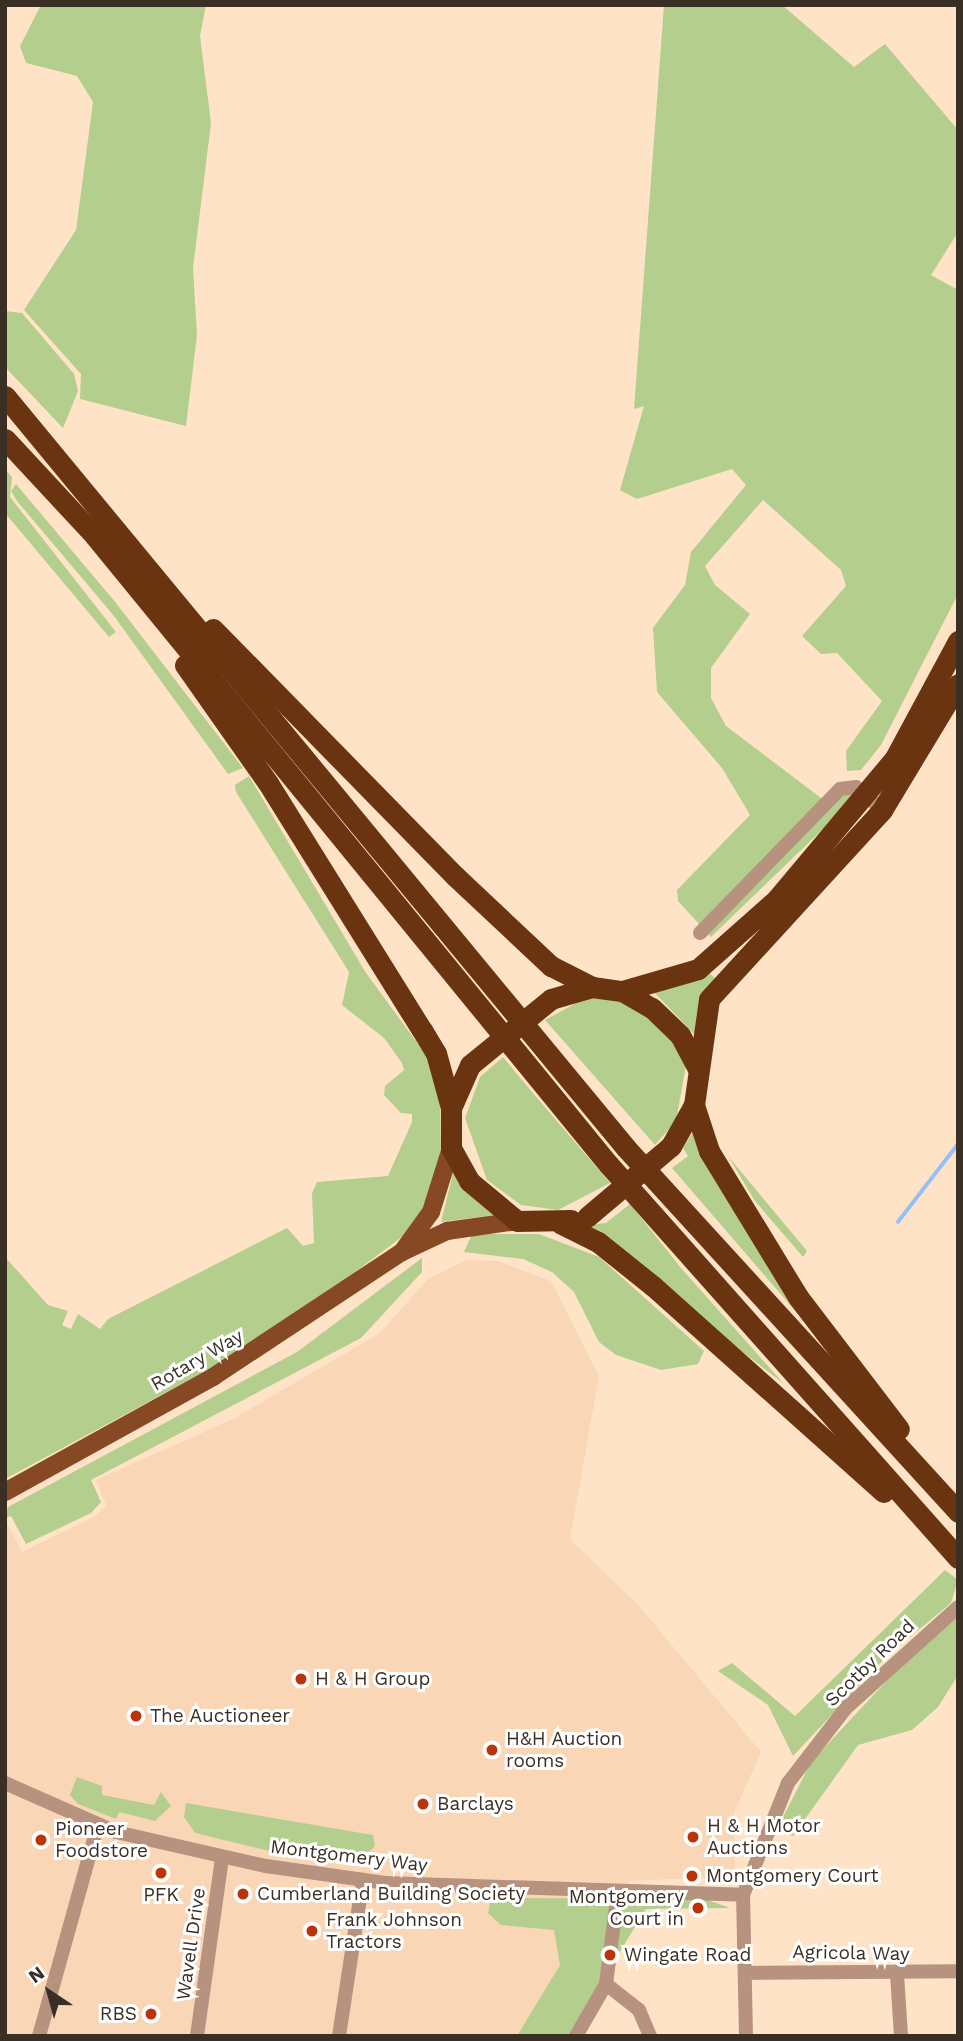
<!DOCTYPE html>
<html>
<head>
<meta charset="utf-8">
<style>
	body { margin:0 }
	#map { position:relative; width:963px; height:2041px; overflow:hidden; background:#ffe3c7; font-family:"Work Sans",sans-serif }
	div>[style] { position:absolute }
	.built>* { inset:0; background:#f9d7b6 }
	.green>* { inset:0; background:#b4ce8d }
	.stream>* { height:3.5px; margin:-1.75px; padding:0 1.75px; transform-origin:1.75px; border-radius:1.75px; background:#92c0f7 }
	.minor>* { height:14px; margin:-7px; padding:0 7px; transform-origin:7px; border-radius:7px; background:#b6927f }
	.major>* { height:18px; margin:-9px; padding:0 9px; transform-origin:9px; border-radius:9px; background:#864924 }
	.highway>* { height:21px; margin:-10.5px; padding:0 10.5px; transform-origin:10.5px; border-radius:10.5px; background:#6b3410 }
	.highway-bridge>* { height:21px; margin:-10.5px; padding:0 10.5px; transform-origin:10.5px; border-radius:10.5px; background:#6b3410 }
	.dots>* { width:19px; height:19px; translate:-50% -50%; box-sizing:border-box; border:4px solid #fff; border-radius:50% }
	span { translate:-50% -50%; white-space:nowrap; text-align:center; line-height:1.15; -webkit-text-stroke:6px #fff; paint-order:stroke }
	.street-label { font-size:19px; color:#392f24 }
	.poi-label { font-size:19px; color:#392f24 }
	.left { translate:0 -50%; text-align:left }
	.right { translate:-100% -50%; text-align:right }
	.frame { position:absolute; inset:0; border:7px solid #392f24; pointer-events:none }
	.north { position:absolute; left:14px; top:1957px; width:70px; height:70px; -webkit-text-stroke:5px #fff; paint-order:stroke; rotate:324deg; font-size:19px; font-weight:700; line-height:28px; text-align:center; color:#392f24 }
	.north::after { content:''; display:block; margin:auto; width:24px; height:32px; background:#392f24; clip-path:polygon(50% 0,100% 100%,50% 72%,0 100%) }
</style>
</head>
<body>
<div id="map">
	<div class="built">
		<div style="clip-path:polygon(466px 1260px,498px 1261px,551px 1281px,599px 1376px,570px 1539px,639px 1606px,761px 1752px,734px 1813px,735px 1876px,630px 1881px,534px 2036px,5px 2036px,5px 1519px,22px 1552px,97px 1515px,106px 1505px,96px 1480px,233px 1419px,380px 1333px,428px 1279px)"></div>
	</div>
	<div class="green">
		<div style="clip-path:polygon(41px 5px,206px 5px,200px 36px,211px 123px,193px 268px,197px 335px,186px 426px,80px 399px,81px 374px,24px 310px,76px 230px,93px 102px,77px 76px,26px 63px,20px 46px)"></div>
		<div style="clip-path:polygon(664px 5px,782px 5px,854px 67px,885px 44px,958px 130px,958px 232px,931px 275px,958px 290px,958px 594px,881px 745px,861px 770px,847px 771px,846px 751px,882px 701px,837px 653px,821px 654px,802px 636px,846px 586px,841px 570px,763px 500px,705px 566px,715px 585px,750px 614px,711px 668px,711px 698px,726px 726px,821px 798px,847px 790px,856px 797px,711px 937px,678px 901px,677px 890px,750px 815px,722px 768px,657px 692px,653px 628px,685px 585px,691px 552px,746px 485px,732px 469px,637px 499px,620px 490px,644px 406px,634px 409px)"></div>
		<div style="clip-path:polygon(5px 311px,22px 313px,74px 374px,78px 391px,63px 428px,5px 367px)"></div>
		<div style="clip-path:polygon(5px 469px,12px 477px,10px 497px,116px 632px,109px 637px,5px 513px)"></div>
		<div style="clip-path:polygon(16px 484px,116px 603px,243px 768px,228px 774px,114px 616px,17px 501px,11px 491px)"></div>
		<div style="clip-path:polygon(249px 776px,366px 973px,440px 1074px,441px 1166px,415px 1227px,342px 1282px,217px 1365px,5px 1479px,5px 1257px,48px 1305px,68px 1311px,62px 1325px,71px 1329px,78px 1314px,100px 1329px,108px 1319px,287px 1228px,303px 1246px,314px 1243px,312px 1193px,317px 1182px,388px 1176px,412px 1122px,412px 1114px,401px 1113px,384px 1095px,385px 1086px,404px 1070px,402px 1063px,384px 1038px,342px 1005px,349px 972px,236px 792px,235px 785px)"></div>
		<div style="clip-path:polygon(705px 970px,715px 978px,694px 1034px,651px 989px)"></div>
		<div style="clip-path:polygon(595px 993px,653px 1009px,687px 1060px,676px 1121px,655px 1145px,545px 1020px)"></div>
		<div style="clip-path:polygon(503px 1057px,532px 1092px,610px 1183px,558px 1210px,521px 1205px,487px 1180px,465px 1118px,480px 1077px)"></div>
		<div style="clip-path:polygon(696px 1127px,834px 1356px,672px 1168px,688px 1156px,683px 1148px)"></div>
		<div style="clip-path:polygon(728px 1156px,807px 1251px,803px 1257px,755px 1201px)"></div>
		<div style="clip-path:polygon(454px 1170px,494px 1215px,441px 1222px)"></div>
		<div style="clip-path:polygon(630px 1204px,681px 1268px,784px 1384px,581px 1226px,606px 1223px)"></div>
		<div style="clip-path:polygon(472px 1234px,539px 1234px,599px 1257px,704px 1351px,698px 1364px,661px 1370px,616px 1355px,599px 1342px,574px 1292px,552px 1272px,523px 1259px,464px 1252px)"></div>
		<div style="clip-path:polygon(422px 1258px,422px 1272px,361px 1338px,91px 1480px,101px 1502px,91px 1513px,26px 1544px,11px 1516px,5px 1518px,8px 1507px,297px 1352px)"></div>
		<div style="clip-path:polygon(945px 1570px,958px 1580px,951px 1603px,887px 1656px,793px 1756px,768px 1705px,718px 1671px,732px 1663px,795px 1716px)"></div>
		<div style="clip-path:polygon(958px 1617px,958px 1675px,938px 1707px,912px 1730px,858px 1745px,793px 1836px,777px 1829px,811px 1762px,908px 1658px)"></div>
		<div style="clip-path:polygon(77px 1777px,102px 1786px,102px 1795px,154px 1805px,161px 1792px,171px 1806px,155px 1821px,119px 1812px,116px 1819px,78px 1804px,70px 1795px)"></div>
		<div style="clip-path:polygon(186px 1803px,373px 1835px,375px 1846px,357px 1864px,274px 1852px,195px 1833px,184px 1817px)"></div>
		<div style="clip-path:polygon(491px 1898px,705px 1899px,730px 1908px,646px 1909px,568px 2036px,517px 2036px,560px 1965px,554px 1930px,501px 1925px,488px 1913px)"></div>
	</div>
	<div class="stream">
		<div style="left:898px;top:1222px;width:98px;rotate:-52.4deg"></div>
	</div>
	<div class="minor">
		<div style="left:700px;top:933px;width:201px;rotate:-45.8deg"></div>
		<div style="left:840px;top:789px;width:16px;rotate:-7deg"></div>
		<div style="left:856px;top:787px;width:35px;rotate:41deg"></div>
		<div style="left:5px;top:1783px;width:121px;rotate:23.8deg"></div>
		<div style="left:116px;top:1832px;width:154px;rotate:12.8deg"></div>
		<div style="left:266px;top:1866px;width:120px;rotate:8.1deg"></div>
		<div style="left:385px;top:1883px;width:358px;rotate:1.9deg"></div>
		<div style="left:745px;top:1973px;width:213px;rotate:-0.5deg"></div>
		<div style="left:897px;top:1974px;width:62px;rotate:86.3deg"></div>
		<div style="left:606px;top:1984px;width:42px;rotate:38.2deg"></div>
		<div style="left:639px;top:2010px;width:28px;rotate:67deg"></div>
		<div style="left:39px;top:2036px;width:219px;rotate:-74.4deg"></div>
		<div style="left:197px;top:2036px;width:180px;rotate:-82deg"></div>
		<div style="left:339px;top:2036px;width:158px;rotate:-81.3deg"></div>
		<div style="left:576px;top:2036px;width:60px;rotate:-60deg"></div>
		<div style="left:606px;top:1984px;width:93px;rotate:-82.6deg"></div>
		<div style="left:746px;top:2036px;width:141px;rotate:-91.2deg"></div>
		<div style="left:743px;top:1895px;width:121px;rotate:-68.1deg"></div>
		<div style="left:788px;top:1783px;width:95px;rotate:-52.3deg"></div>
		<div style="left:846px;top:1708px;width:151px;rotate:-42deg"></div>
	</div>
	<div class="major">
		<div style="left:402px;top:1252px;width:49px;rotate:-54.1deg"></div>
		<div style="left:431px;top:1212px;width:67px;rotate:-72.6deg"></div>
		<div style="left:5px;top:1492px;width:238px;rotate:-28.9deg"></div>
		<div style="left:213px;top:1377px;width:227px;rotate:-33.5deg"></div>
		<div style="left:402px;top:1252px;width:50px;rotate:-25deg"></div>
		<div style="left:447px;top:1231px;width:71px;rotate:-8.1deg"></div>
	</div>
	<div class="highway">
		<div style="left:5px;top:396px;width:975px;rotate:50.45deg"></div>
		<div style="left:626px;top:1148px;width:493px;rotate:47.6deg"></div>
		<div style="left:5px;top:439px;width:132px;rotate:47.1deg"></div>
		<div style="left:95px;top:536px;width:812px;rotate:50.75deg"></div>
		<div style="left:609px;top:1165px;width:526px;rotate:48.39deg"></div>
		<div style="left:213px;top:629px;width:346px;rotate:45.6deg"></div>
		<div style="left:455px;top:876px;width:132px;rotate:43.2deg"></div>
		<div style="left:551px;top:966px;width:46px;rotate:27.1deg"></div>
		<div style="left:185px;top:665px;width:144px;rotate:54.9deg"></div>
		<div style="left:268px;top:783px;width:291px;rotate:58.1deg"></div>
		<div style="left:422px;top:1030px;width:27px;rotate:59deg"></div>
		<div style="left:436px;top:1053px;width:57px;rotate:74.7deg"></div>
		<div style="left:622px;top:991px;width:79px;rotate:-16.1deg"></div>
		<div style="left:698px;top:969px;width:104px;rotate:-41.5deg"></div>
		<div style="left:776px;top:900px;width:185px;rotate:-50deg"></div>
		<div style="left:895px;top:758px;width:133px;rotate:-61.7deg"></div>
		<div style="left:551px;top:999px;width:43px;rotate:-16.3deg"></div>
		<div style="left:592px;top:987px;width:30px;rotate:8deg"></div>
		<div style="left:622px;top:991px;width:34px;rotate:30deg"></div>
		<div style="left:652px;top:1008px;width:39px;rotate:44deg"></div>
		<div style="left:680px;top:1035px;width:36px;rotate:62deg"></div>
		<div style="left:470px;top:1065px;width:47px;rotate:113.8deg"></div>
		<div style="left:451px;top:1108px;width:40px;rotate:90deg"></div>
		<div style="left:451px;top:1148px;width:38px;rotate:61deg"></div>
		<div style="left:469px;top:1181px;width:62px;rotate:39.8deg"></div>
		<div style="left:517px;top:1221px;width:54px;rotate:-1.1deg"></div>
		<div style="left:694px;top:1105px;width:48px;rotate:71.9deg"></div>
		<div style="left:709px;top:1151px;width:171px;rotate:58.6deg"></div>
		<div style="left:798px;top:1297px;width:166px;rotate:52.6deg"></div>
		<div style="left:671px;top:1146px;width:47px;rotate:-60.7deg"></div>
		<div style="left:694px;top:1105px;width:107px;rotate:-81.9deg"></div>
		<div style="left:709px;top:999px;width:256px;rotate:-47.5deg"></div>
		<div style="left:882px;top:810px;width:147px;rotate:-58.9deg"></div>
		<div style="left:560px;top:1223px;width:42px;rotate:26.6deg"></div>
		<div style="left:598px;top:1242px;width:70px;rotate:38.7deg"></div>
		<div style="left:653px;top:1286px;width:309px;rotate:41.8deg"></div>
	</div>
	<div class="highway-bridge">
		<div style="left:470px;top:1065px;width:104px;rotate:-39.2deg"></div>
		<div style="left:587px;top:1217px;width:110px;rotate:-40.2deg"></div>
	</div>
	<div class="dots">
		<div style="left:301px;top:1679px;background:#bc3307"></div>
		<div style="left:136px;top:1716px;background:#bc3307"></div>
		<div style="left:492px;top:1750px;background:#bc3307"></div>
		<div style="left:423px;top:1804px;background:#bc3307"></div>
		<div style="left:693px;top:1837px;background:#bc3307"></div>
		<div style="left:41px;top:1840px;background:#bc3307"></div>
		<div style="left:161px;top:1873px;background:#bc3307"></div>
		<div style="left:692px;top:1876px;background:#bc3307"></div>
		<div style="left:243px;top:1894px;background:#bc3307"></div>
		<div style="left:698px;top:1908px;background:#bc3307"></div>
		<div style="left:312px;top:1931px;background:#bc3307"></div>
		<div style="left:610px;top:1955px;background:#bc3307"></div>
		<div style="left:151px;top:2014px;background:#bc3307"></div>
	</div>
	<div class="street-label">
		<span style="left:197px;top:1360px;rotate:-30deg">Rotary Way</span>
		<span style="left:870px;top:1663px;rotate:-44deg">Scotby Road</span>
		<span style="left:349px;top:1856px;rotate:7deg">Montgomery Way</span>
		<span style="left:191px;top:1944px;rotate:-82deg">Wavell Drive</span>
		<span style="left:851px;top:1953px;rotate:1deg">Agricola Way</span>
	</div>
	<div class="poi-label">
		<span class="left" style="left:315px;top:1679px">H &amp; H Group</span>
		<span class="left" style="left:150px;top:1716px">The Auctioneer</span>
		<span class="left" style="left:506px;top:1750px">H&amp;H Auction<br>rooms</span>
		<span class="left" style="left:437px;top:1804px">Barclays</span>
		<span class="left" style="left:707px;top:1837px">H &amp; H Motor<br>Auctions</span>
		<span class="left" style="left:55px;top:1840px">Pioneer<br>Foodstore</span>
		<span class="left" style="left:706px;top:1876px">Montgomery Court</span>
		<span class="left" style="left:257px;top:1894px">Cumberland Building Society</span>
		<span style="left:161px;top:1895px">PFK</span>
		<span class="right" style="left:684px;top:1908px">Montgomery<br>Court in</span>
		<span class="left" style="left:326px;top:1931px">Frank Johnson<br>Tractors</span>
		<span class="left" style="left:624px;top:1955px">Wingate Road</span>
		<span class="right" style="left:137px;top:2014px">RBS</span>
	</div>
	<div class="frame"></div>
	<div class="north">N</div>
</div>
</body>
</html>
